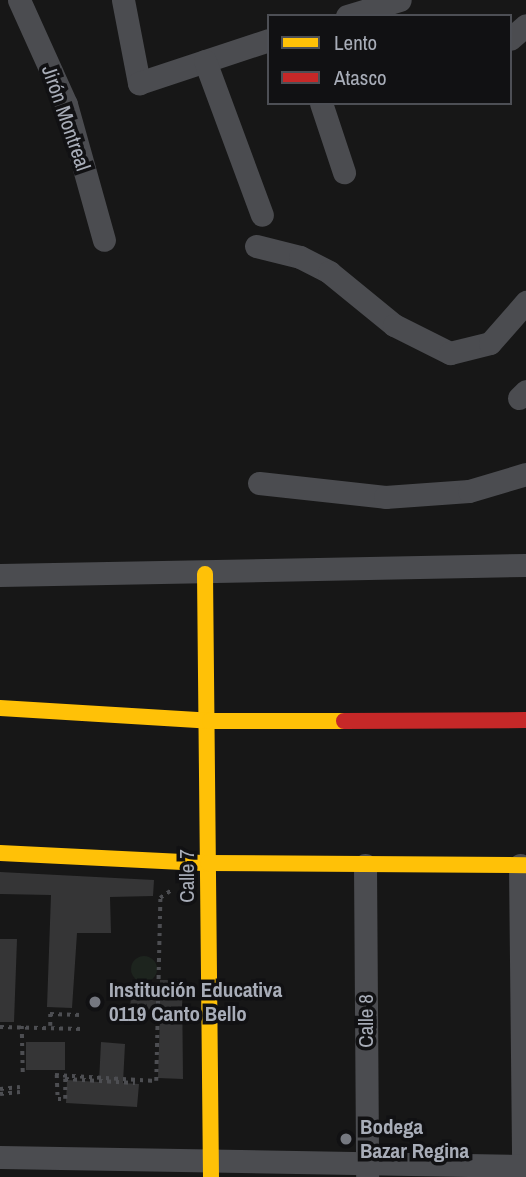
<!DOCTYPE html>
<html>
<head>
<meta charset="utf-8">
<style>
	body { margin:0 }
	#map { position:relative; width:526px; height:1177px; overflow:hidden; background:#171717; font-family:"Archivo Narrow",sans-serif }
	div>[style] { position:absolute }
	.green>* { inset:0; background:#1d241e }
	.round { border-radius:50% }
	.building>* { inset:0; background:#353536; transform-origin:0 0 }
	.path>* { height:3.5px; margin-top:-1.75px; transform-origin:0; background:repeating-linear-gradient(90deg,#4d4e52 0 3.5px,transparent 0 8.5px) }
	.street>* { height:23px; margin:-11.5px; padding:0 11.5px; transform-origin:11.5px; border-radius:11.5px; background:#4b4c50 }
	.slow>* { height:16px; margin:-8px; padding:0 8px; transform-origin:8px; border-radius:8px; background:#ffc107 }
	.jam>* { height:16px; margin:-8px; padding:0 8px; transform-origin:8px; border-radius:8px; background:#c62828 }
	.dots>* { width:19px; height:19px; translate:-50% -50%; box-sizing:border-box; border:4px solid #111113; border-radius:50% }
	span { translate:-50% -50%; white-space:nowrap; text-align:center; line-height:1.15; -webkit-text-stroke:7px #111113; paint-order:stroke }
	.street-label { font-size:21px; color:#a8adb8 }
	.poi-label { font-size:21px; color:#a8adb8; font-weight:700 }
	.left { translate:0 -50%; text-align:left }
	.legend { position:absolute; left:267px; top:14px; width:245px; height:91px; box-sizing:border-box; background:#111113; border:2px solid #4d4f55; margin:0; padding:9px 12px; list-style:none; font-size:21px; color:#a8adb8 }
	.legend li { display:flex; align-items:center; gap:14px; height:35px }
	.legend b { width:35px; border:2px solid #4d4f55 }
</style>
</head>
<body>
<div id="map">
	<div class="green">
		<div class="round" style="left:131px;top:956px;width:26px;height:26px"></div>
	</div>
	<div class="building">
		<div style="clip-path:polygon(0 872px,154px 880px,153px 896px,110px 897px,111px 933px,77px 933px,72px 1008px,47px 1007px,51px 895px,0 894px)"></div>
		<div style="clip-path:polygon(0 939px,17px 939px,14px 1022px,0 1022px)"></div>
		<div style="clip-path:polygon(160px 980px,182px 980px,183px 1079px,158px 1078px,160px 1016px,130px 1015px,131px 992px,160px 993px)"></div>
		<div style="left:26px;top:1042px;width:39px;height:28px"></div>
		<div style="clip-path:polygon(101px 1042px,125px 1044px,123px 1083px,139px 1084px,137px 1107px,66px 1103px,67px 1080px,99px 1082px)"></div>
	</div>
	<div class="path">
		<div style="left:22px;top:1026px;width:49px;rotate:88.8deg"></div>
		<div style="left:50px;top:1026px;width:12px;rotate:-90deg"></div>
		<div style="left:50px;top:1014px;width:31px;rotate:2deg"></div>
		<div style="left:0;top:1027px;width:82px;rotate:1.4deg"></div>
		<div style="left:55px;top:1075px;width:101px;rotate:3.4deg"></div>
		<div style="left:156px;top:1081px;width:183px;rotate:-88.7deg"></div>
		<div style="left:160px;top:898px;width:16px;rotate:-35deg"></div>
		<div style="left:57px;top:1075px;width:24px;rotate:88deg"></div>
		<div style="left:58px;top:1099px;width:7px"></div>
		<div style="left:65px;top:1099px;width:20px;rotate:-90deg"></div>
		<div style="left:65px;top:1079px;width:70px;rotate:3.3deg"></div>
		<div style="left:0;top:1089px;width:20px;rotate:-6deg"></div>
		<div style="left:0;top:1094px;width:20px;rotate:-6deg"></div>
	</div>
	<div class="street">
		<div style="left:19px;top:0;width:114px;rotate:65.7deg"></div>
		<div style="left:66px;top:104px;width:141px;rotate:74.4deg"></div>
		<div style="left:123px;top:0;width:85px;rotate:79.1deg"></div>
		<div style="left:139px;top:83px;width:137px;rotate:-18.3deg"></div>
		<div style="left:347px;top:16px;width:55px;rotate:-16.8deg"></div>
		<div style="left:510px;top:39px;width:21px;rotate:-41deg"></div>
		<div style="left:205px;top:61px;width:164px;rotate:69.7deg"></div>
		<div style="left:321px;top:103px;width:73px;rotate:71.6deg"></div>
		<div style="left:256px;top:246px;width:45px;rotate:14deg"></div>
		<div style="left:300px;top:257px;width:33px;rotate:27deg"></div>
		<div style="left:329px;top:272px;width:84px;rotate:39.2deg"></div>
		<div style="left:394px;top:325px;width:63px;rotate:26.6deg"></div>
		<div style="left:450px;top:353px;width:41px;rotate:-14deg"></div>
		<div style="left:490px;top:343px;width:55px;rotate:-48.7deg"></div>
		<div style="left:519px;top:398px;width:10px;rotate:-45deg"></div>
		<div style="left:259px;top:483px;width:127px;rotate:6.3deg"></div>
		<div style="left:385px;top:497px;width:84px;rotate:-4.1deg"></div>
		<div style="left:469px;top:491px;width:59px;rotate:-16.6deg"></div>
		<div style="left:0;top:575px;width:526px;rotate:-1.09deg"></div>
		<div style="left:365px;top:865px;width:312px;rotate:89.6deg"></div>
		<div style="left:520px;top:865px;width:301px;rotate:89.4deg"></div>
		<div style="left:0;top:1157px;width:526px;rotate:0.98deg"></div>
	</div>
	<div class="slow">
		<div style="left:205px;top:574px;width:603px;rotate:89.43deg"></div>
		<div style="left:0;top:708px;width:210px;rotate:3.5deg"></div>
		<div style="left:210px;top:721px;width:134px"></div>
		<div style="left:0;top:853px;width:208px;rotate:2.8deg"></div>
		<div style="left:208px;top:863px;width:318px;rotate:0.4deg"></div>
	</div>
	<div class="jam">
		<div style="left:344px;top:721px;width:182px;rotate:-0.3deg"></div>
	</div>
	<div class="dots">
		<div style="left:95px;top:1002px;background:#757880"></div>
		<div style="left:346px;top:1139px;background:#757880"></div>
	</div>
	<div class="street-label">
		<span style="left:66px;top:118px;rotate:71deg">Jirón Montreal</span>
		<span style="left:187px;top:876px;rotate:-90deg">Calle 7</span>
		<span style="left:366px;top:1021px;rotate:-90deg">Calle 8</span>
	</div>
	<div class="poi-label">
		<span class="left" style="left:109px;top:1002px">Institución Educativa<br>0119 Canto Bello</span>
		<span class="left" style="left:360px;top:1139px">Bodega<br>Bazar Regina</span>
	</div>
	<ul class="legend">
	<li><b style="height:9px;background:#ffc107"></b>Lento</li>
	<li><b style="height:9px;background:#c62828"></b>Atasco</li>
	</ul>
</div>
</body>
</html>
